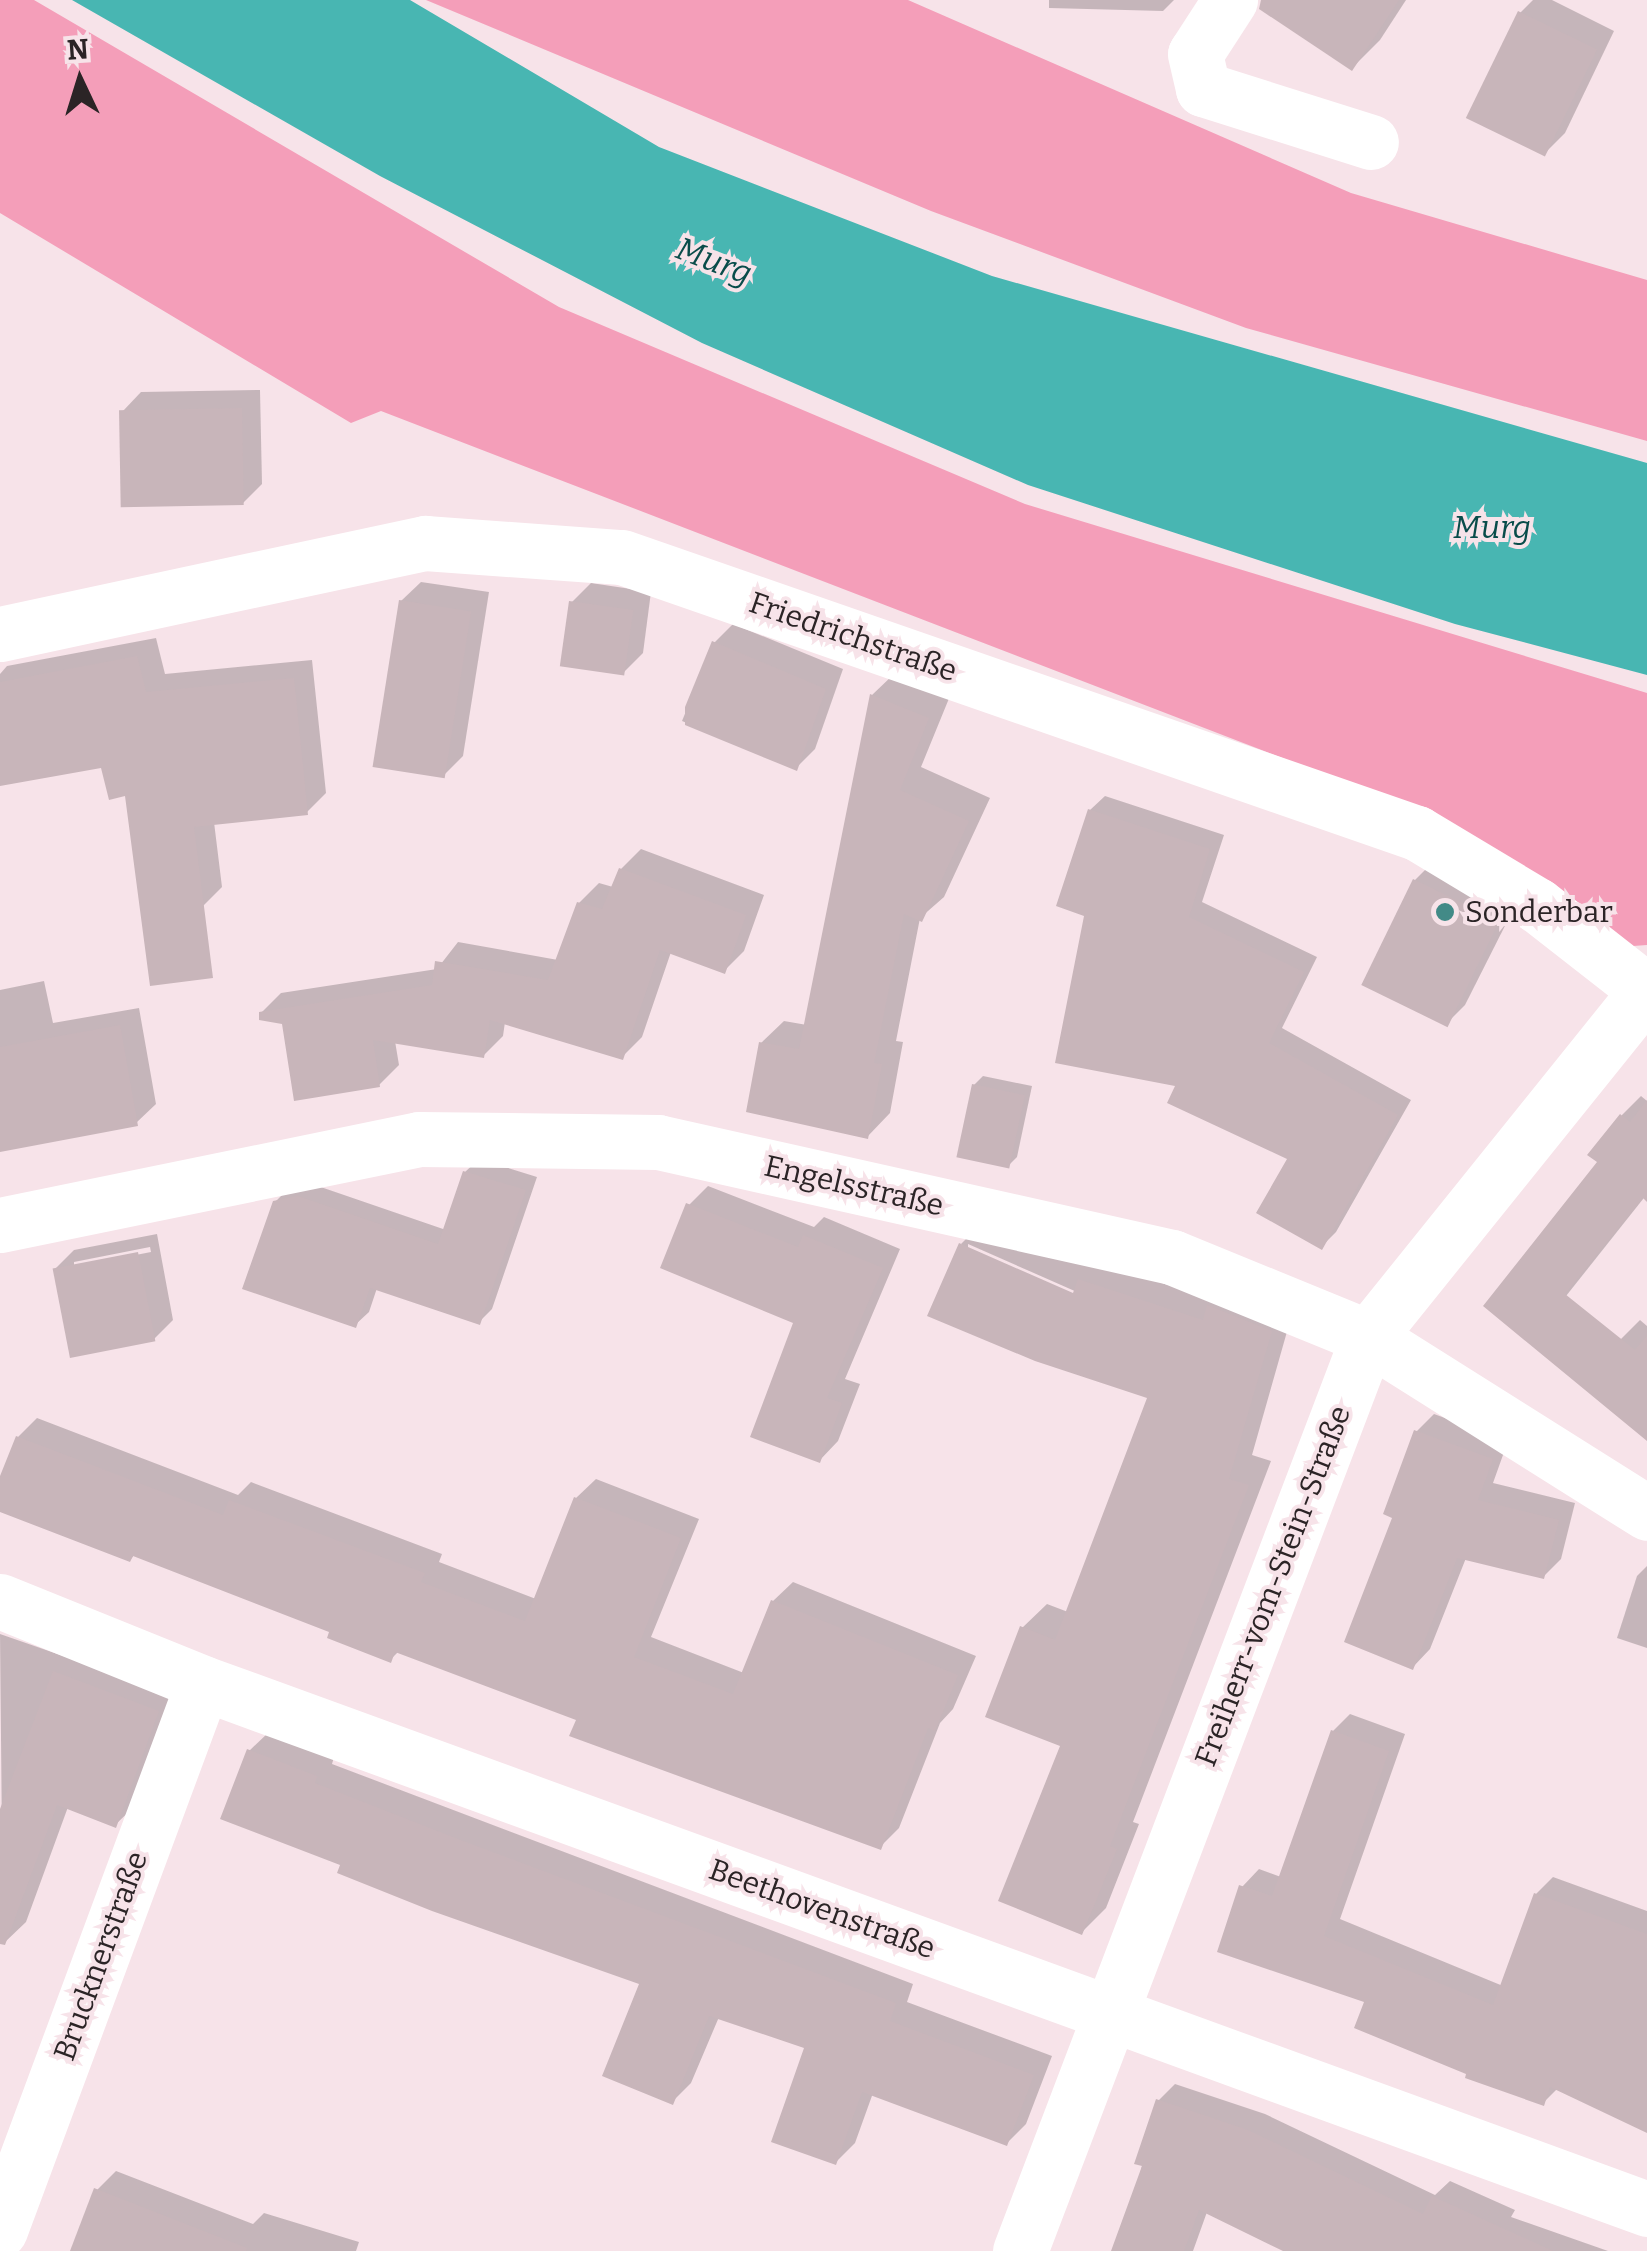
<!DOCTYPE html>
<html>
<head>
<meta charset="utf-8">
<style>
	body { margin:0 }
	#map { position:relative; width:1647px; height:2251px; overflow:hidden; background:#f7e3e9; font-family:Bitter,serif }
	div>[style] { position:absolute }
	.green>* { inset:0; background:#f49eb9 }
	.water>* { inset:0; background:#48b6b2 }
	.shadow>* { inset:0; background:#0003 }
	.building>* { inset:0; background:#c8b5ba; transform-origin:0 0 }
	.minor>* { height:55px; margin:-27.5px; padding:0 27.5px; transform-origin:27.5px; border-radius:27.5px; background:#fff }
	.dots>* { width:28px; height:28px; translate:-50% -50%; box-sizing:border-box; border:5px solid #f7e3e9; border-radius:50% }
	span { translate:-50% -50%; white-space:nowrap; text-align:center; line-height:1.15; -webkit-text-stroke:8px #f7e3e9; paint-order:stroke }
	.street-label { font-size:30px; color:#2b2426 }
	.poi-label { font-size:30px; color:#2b2426 }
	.left { translate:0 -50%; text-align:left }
	.water-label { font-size:32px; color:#094c4a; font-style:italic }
	.north { position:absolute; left:30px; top:30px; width:100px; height:100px; -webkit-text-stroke:8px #f7e3e9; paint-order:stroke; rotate:356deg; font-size:28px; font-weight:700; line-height:40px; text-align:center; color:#2b2426 }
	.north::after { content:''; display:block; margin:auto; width:35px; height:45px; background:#2b2426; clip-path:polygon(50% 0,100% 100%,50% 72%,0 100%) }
</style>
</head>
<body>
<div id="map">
	<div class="green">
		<div style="clip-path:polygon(0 0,34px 0,559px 307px,1025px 504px,1647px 693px,1647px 945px,1633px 946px,1433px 816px,381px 411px,351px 423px,0 213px)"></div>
		<div style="clip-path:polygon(426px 0,908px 0,1351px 193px,1647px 280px,1647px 441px,1246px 328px,931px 211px)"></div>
	</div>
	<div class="water">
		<div style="clip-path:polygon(72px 0,410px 0,659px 147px,992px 276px,1647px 463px,1647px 675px,1455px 624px,1028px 485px,702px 343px,380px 176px)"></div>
	</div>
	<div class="shadow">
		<div style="clip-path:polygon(1049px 0,1174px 0,1163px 11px,1049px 8px)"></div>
		<div style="clip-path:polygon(1263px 0,1406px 0,1380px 40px,1352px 68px)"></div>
		<div style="clip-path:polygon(1533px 0,1552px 0,1614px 31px,1565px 133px,1546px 152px,1520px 13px)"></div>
		<div style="clip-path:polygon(260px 390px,262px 484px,243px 503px,122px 412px,141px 392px)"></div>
		<div style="clip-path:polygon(421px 582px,489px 592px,463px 756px,444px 775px,401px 601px)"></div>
		<div style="clip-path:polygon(591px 583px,651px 592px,643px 653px,624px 672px,571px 603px)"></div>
		<div style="clip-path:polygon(733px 624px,843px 669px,815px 749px,796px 768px,682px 721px,714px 643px)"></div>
		<div style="clip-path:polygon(156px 638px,165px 674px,312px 660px,326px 793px,307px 812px,214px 822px,222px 887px,203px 906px,127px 793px,103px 766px,0 753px,0 674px,7px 666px)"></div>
		<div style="clip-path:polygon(895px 673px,950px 696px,921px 767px,990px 798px,944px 897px,920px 918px,896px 1041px,903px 1042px,890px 1113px,868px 1136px,761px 1043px,784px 1021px,807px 1025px,872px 695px)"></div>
		<div style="clip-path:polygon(1105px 796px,1224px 835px,1202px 902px,1317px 957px,1282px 1028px,1411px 1100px,1336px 1232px,1321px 1247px,1291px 1158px,1179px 1085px,1086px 914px,1090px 810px)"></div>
		<div style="clip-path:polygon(641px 849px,764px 895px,744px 951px,724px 971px,671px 952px,642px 1037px,622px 1057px,505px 1022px,503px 1036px,483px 1056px,395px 1041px,399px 1065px,379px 1085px,284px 1022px,261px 1013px,281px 993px,437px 969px,458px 942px,558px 960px,579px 903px,599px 883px,613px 887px,621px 869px)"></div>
		<div style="clip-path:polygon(1434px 861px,1517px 902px,1465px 1005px,1446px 1024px,1415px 880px)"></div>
		<div style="clip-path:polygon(44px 981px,53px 1023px,139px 1008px,156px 1104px,136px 1123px,0 1150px,0 990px)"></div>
		<div style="clip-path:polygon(983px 1076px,1032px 1086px,1017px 1157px,1008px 1166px,974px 1085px)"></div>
		<div style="clip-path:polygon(1641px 1096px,1647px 1101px,1647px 1194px,1547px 1320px,1601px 1162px,1622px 1115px)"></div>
		<div style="clip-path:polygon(479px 1159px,537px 1177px,492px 1309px,479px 1322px,377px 1288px,369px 1312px,355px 1325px,275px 1202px,289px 1188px,312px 1184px,446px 1230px,465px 1172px)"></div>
		<div style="clip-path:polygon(708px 1186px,814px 1227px,824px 1217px,900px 1249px,845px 1379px,860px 1384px,838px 1441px,819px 1461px,796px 1321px,689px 1205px)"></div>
		<div style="clip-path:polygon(evenodd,985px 1220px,1294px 1307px,1252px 1455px,1271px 1461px,1133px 1822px,1139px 1824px,1106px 1908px,1082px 1932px,1064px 1745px,1022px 1628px,1047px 1604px,1068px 1612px,1150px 1397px,961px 1244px,985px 1220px,968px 1244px,1086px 1296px,1084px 1300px,968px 1250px,968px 1244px)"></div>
		<div style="clip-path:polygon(evenodd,157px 1234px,173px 1320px,154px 1339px,55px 1269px,74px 1250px,157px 1234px,150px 1247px,151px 1252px,74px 1267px,74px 1262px,150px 1247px)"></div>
		<div style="clip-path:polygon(1640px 1320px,1647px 1326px,1647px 1437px,1621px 1339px)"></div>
		<div style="clip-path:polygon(1434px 1414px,1508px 1441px,1493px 1483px,1575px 1503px,1561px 1559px,1543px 1577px,1466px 1558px,1430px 1649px,1413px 1667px,1395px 1516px,1416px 1432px)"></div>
		<div style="clip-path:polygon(37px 1418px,238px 1495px,251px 1482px,442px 1554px,439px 1562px,536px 1599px,576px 1498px,596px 1479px,699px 1519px,651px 1637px,744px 1673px,773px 1601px,793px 1582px,976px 1656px,953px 1709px,940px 1723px,899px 1828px,880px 1847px,579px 1718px,399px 1651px,390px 1660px,332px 1631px,135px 1554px,130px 1560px,0 1510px,0 1483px,18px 1437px)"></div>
		<div style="clip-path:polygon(1647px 1566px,1647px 1648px,1617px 1638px,1637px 1576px)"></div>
		<div style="clip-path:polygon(0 1634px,69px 1658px,78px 1650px,180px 1689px,138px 1803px,115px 1825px,68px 1807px,26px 1922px,3px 1944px)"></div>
		<div style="clip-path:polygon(1350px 1714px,1405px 1734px,1340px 1919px,1503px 1986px,1536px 1894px,1553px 1877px,1647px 1911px,1647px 2130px,1558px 2088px,1543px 2103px,1470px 2072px,1368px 2001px,1242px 1887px,1259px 1869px,1281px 1877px,1333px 1731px)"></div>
		<div style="clip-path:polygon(269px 1732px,334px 1757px,332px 1764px,913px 1984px,907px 2002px,1052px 2056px,1026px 2124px,1007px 2143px,873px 2093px,855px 2143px,836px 2162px,807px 2046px,719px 2017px,691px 2083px,672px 2102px,643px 1983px,343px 1864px,249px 1751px)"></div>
		<div style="clip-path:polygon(1175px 2084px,1265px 2114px,1435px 2195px,1450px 2181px,1515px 2210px,1511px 2217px,1608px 2251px,1289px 2251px,1207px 2212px,1193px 2251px,1121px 2251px,1158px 2101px)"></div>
		<div style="clip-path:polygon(116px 2171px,253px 2224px,264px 2213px,359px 2242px,356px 2251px,73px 2251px,97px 2190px)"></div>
	</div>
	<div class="building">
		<div style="clip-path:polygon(1261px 0,1399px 0,1352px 71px,1259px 9px)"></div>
		<div style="left:1518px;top:11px;width:88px;height:119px;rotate:26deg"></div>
		<div style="left:242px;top:408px;width:97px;height:123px;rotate:89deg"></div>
		<div style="left:399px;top:600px;width:73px;height:169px;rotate:9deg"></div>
		<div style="left:569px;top:601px;width:65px;height:66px;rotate:8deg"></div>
		<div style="clip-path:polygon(712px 641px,826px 689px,797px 771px,685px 725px,685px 707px)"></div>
		<div style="clip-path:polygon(137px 656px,146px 692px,294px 678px,308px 815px,194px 827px,213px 978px,150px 986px,125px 796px,109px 800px,101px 768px,0 786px,0 682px)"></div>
		<div style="clip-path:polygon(870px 694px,929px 718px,900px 790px,969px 821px,922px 922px,904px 914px,874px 1063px,882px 1064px,868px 1139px,746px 1112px,759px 1042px,799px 1049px)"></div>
		<div style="clip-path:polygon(1088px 809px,1210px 849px,1189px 917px,1304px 972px,1269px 1043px,1398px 1115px,1322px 1250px,1256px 1213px,1287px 1159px,1167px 1103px,1175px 1086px,1055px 1063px,1084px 916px,1056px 906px)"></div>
		<div style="clip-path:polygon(619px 868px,746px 915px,725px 974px,660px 950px,623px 1060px,490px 1020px,484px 1058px,373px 1040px,380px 1087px,294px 1101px,282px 1024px,259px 1020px,259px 1012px,432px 985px,435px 961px,548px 980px,577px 902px,602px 909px)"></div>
		<div style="left:1413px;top:879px;width:96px;height:118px;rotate:26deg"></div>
		<div style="clip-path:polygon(120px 1025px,138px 1126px,0 1152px,0 1047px)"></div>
		<div style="left:972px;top:1084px;width:54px;height:75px;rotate:12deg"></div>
		<div style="clip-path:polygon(1647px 1100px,1647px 1202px,1643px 1198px,1565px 1294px,1635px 1350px,1647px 1336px,1647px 1441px,1483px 1306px,1597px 1162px,1587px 1155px,1620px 1114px,1630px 1122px)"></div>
		<div style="clip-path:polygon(463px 1171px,526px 1190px,480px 1325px,370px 1288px,356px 1328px,242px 1289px,273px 1201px,298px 1196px,438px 1244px)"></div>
		<div style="clip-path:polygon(686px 1203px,798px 1247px,803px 1235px,883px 1268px,827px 1398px,842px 1403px,820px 1463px,750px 1437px,793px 1323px,660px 1268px)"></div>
		<div style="clip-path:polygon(959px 1243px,1073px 1293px,1078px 1279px,1203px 1320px,1207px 1305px,1272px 1331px,1229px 1479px,1249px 1485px,1110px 1846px,1117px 1849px,1082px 1935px,998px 1901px,1060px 1746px,985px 1717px,1020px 1626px,1055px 1640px,1147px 1398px,1035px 1361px,927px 1316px)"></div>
		<div style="left:138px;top:1252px;width:91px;height:87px;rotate:79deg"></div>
		<div style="clip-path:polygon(1414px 1430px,1493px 1459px,1478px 1500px,1559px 1520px,1544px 1579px,1457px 1558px,1413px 1670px,1344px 1642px,1392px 1518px,1383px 1514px)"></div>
		<div style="clip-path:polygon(16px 1436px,223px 1515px,229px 1500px,425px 1573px,421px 1582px,525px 1621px,574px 1497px,681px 1538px,634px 1657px,733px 1694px,771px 1600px,958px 1675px,935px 1731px,928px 1728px,881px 1850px,569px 1736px,576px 1720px,395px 1652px,391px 1663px,327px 1638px,329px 1632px,133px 1556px,130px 1562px,0 1512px,0 1476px)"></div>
		<div style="clip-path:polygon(53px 1671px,159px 1711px,116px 1828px,57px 1805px,5px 1945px,0 1944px,0 1809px)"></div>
		<div style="clip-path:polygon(1331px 1730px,1389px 1751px,1324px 1936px,1493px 2005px,1534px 1893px,1647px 1934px,1647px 2133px,1550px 2087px,1544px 2106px,1465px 2078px,1466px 2074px,1354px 2028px,1364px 2002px,1217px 1952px,1239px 1885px,1272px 1896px)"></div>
		<div style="clip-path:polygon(247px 1749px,317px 1776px,315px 1783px,463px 1841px,896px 2003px,890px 2021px,1034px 2075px,1007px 2146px,862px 2092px,836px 2165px,771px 2142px,804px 2048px,709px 2016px,673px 2105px,602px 2076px,639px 1984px,432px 1911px,337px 1873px,340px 1865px,220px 1819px)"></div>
		<div style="clip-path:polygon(1156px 2099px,1248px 2130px,1423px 2214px,1432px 2196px,1553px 2251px,1283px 2251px,1199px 2210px,1184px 2251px,1111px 2251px,1142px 2166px,1134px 2164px)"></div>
		<div style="clip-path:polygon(94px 2188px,247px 2248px,246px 2251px,70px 2251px)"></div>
	</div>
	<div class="minor">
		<div style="left:1230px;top:0;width:64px;rotate:122.9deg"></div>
		<div style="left:1195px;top:54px;width:36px;rotate:77deg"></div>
		<div style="left:1203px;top:89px;width:176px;rotate:17.5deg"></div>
		<div style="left:0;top:634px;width:435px;rotate:-12.1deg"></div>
		<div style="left:425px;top:543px;width:197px;rotate:4.1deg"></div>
		<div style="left:622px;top:557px;width:842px;rotate:19.15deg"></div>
		<div style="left:1417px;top:833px;width:140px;rotate:31deg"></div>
		<div style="left:1537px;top:905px;width:140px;rotate:38deg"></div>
		<div style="left:0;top:1225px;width:428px;rotate:-11.6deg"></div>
		<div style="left:419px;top:1139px;width:239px;rotate:0.7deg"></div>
		<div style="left:658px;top:1142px;width:527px;rotate:12.61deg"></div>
		<div style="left:1172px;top:1257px;width:212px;rotate:22.2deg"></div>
		<div style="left:1368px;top:1337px;width:330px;rotate:32.2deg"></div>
		<div style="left:0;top:1601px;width:219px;rotate:22deg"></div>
		<div style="left:203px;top:1683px;width:1537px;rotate:20.01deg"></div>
		<div style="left:0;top:2230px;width:583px;rotate:-69.64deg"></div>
		<div style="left:1020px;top:2251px;width:978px;rotate:-69.16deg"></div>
		<div style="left:1368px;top:1337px;width:445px;rotate:-51.2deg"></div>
	</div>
	<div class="dots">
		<div style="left:1445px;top:912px;background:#428a87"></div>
	</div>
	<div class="street-label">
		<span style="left:853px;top:637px;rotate:19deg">Friedrichstraße</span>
		<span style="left:854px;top:1186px;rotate:13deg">Engelsstraße</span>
		<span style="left:1273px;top:1586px;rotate:-69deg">Freiherr-vom-Stein-Straße</span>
		<span style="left:822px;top:1909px;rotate:20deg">Beethovenstraße</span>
		<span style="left:101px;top:1956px;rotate:-70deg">Brucknerstraße</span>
	</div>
	<div class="poi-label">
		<span class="left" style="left:1465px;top:912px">Sonderbar</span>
	</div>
	<div class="water-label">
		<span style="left:714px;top:261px;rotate:21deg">Murg</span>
		<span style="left:1492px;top:527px">Murg</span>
	</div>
	<div class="north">N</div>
</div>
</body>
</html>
